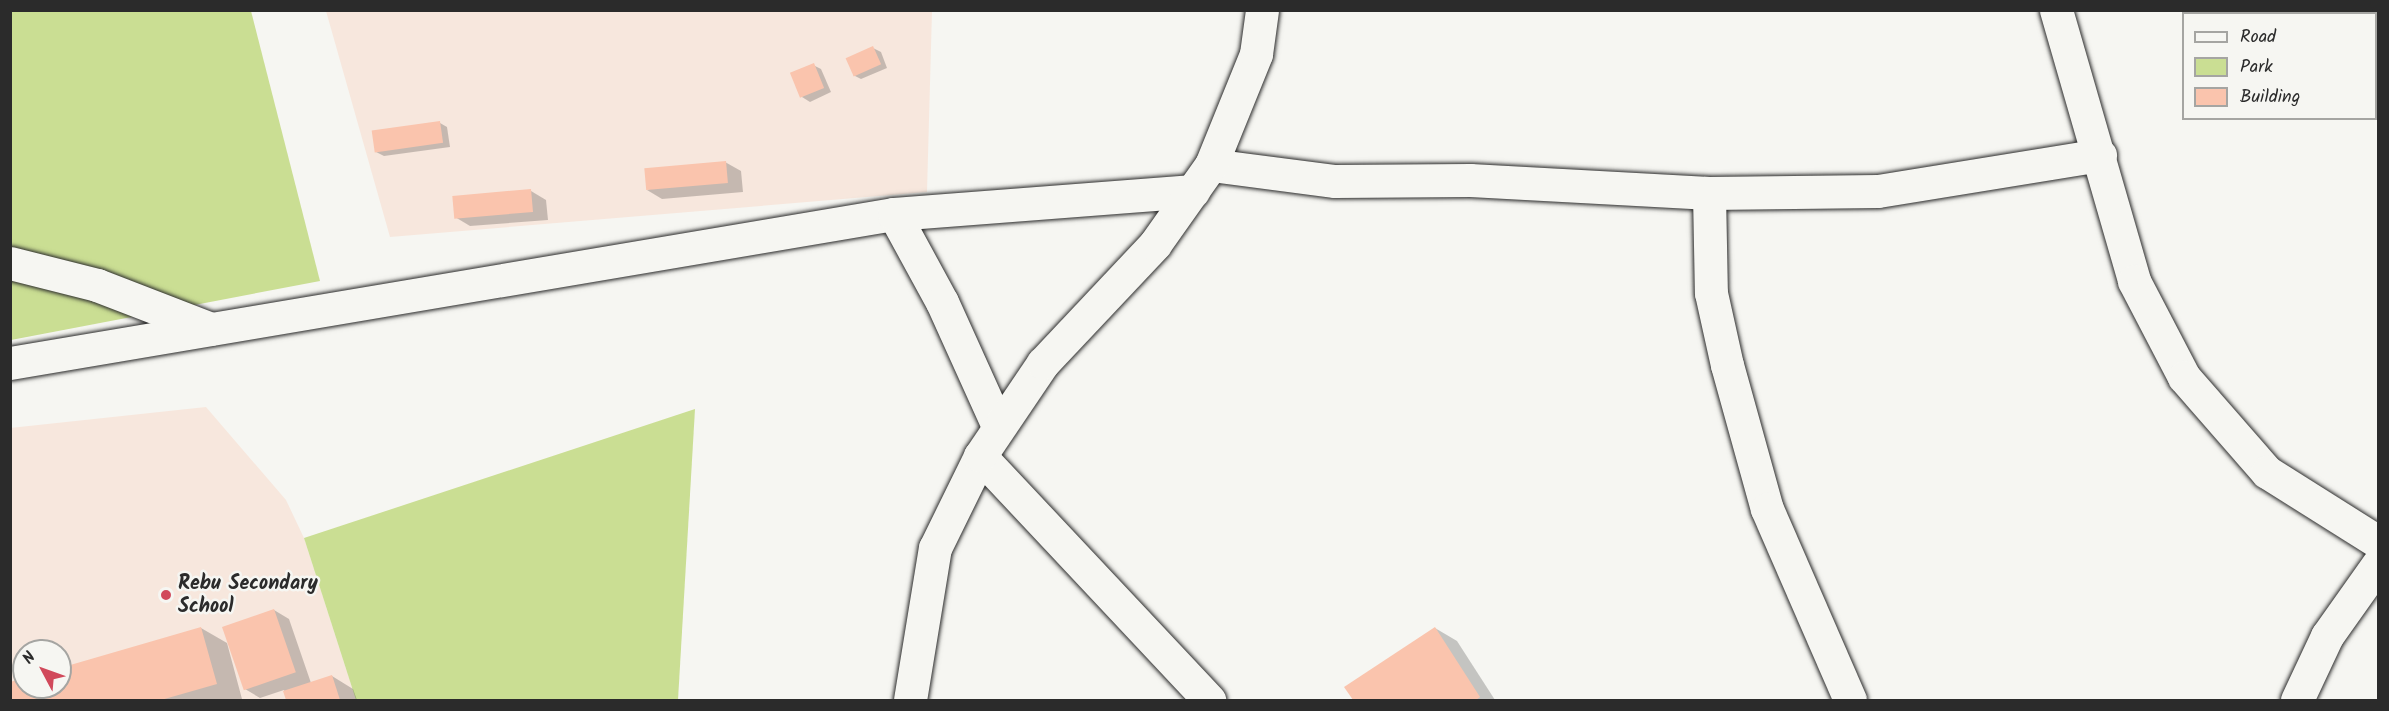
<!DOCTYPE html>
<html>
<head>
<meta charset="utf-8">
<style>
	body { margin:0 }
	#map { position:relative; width:2389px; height:711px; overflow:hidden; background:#f6f6f2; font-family:Kalam,sans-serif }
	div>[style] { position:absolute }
	.built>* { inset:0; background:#f7e7dd }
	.green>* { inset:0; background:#cade93 }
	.shadow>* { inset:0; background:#0003 }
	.building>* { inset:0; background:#fac4ad; transform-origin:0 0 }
	.roads { filter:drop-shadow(0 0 2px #2b2b2b) drop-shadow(0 0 2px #2b2b2b) }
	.minor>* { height:33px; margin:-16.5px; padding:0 16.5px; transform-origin:16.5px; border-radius:16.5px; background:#f6f6f2 }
	.dots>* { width:16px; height:16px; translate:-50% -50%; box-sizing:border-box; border:3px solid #f6f6f2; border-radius:50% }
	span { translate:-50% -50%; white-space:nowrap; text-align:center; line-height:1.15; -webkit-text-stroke:5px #f6f6f2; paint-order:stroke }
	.poi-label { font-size:20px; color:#2b2b2b; font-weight:700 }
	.left { translate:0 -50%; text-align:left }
	.frame { position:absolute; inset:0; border:12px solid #2b2b2b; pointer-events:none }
	.legend { position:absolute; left:2182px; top:12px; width:195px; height:108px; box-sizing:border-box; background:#f6f6f2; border:2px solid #a5a5a2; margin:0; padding:8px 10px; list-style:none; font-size:18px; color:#2b2b2b }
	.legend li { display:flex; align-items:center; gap:12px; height:30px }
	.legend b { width:30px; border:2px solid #a5a5a2 }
	.north { position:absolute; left:12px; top:639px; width:60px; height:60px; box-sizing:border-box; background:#f6f6f2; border:2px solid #a5a5a2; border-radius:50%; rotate:311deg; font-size:16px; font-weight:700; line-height:24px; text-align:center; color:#2b2b2b }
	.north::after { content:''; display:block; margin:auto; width:21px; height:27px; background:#d1495b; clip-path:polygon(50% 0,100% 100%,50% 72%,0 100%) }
</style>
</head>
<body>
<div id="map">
	<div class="built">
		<div style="clip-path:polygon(326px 11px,932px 11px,927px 192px,390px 237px)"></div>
		<div style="clip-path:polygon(evenodd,206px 407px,286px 500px,304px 538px,356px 700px,11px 700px,10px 428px,206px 407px,24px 651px,60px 651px,60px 687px,24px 687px,24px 651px)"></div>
	</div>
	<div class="green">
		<div style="clip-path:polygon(11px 11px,251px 11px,320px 281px,11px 340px)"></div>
		<div style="clip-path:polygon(695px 409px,678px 700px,356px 700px,304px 538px)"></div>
	</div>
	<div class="shadow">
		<div style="clip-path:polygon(873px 48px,881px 52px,887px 68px,861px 79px,853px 75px)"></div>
		<div style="clip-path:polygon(813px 65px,821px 69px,831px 92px,810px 102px,802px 97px)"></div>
		<div style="clip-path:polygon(440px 123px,447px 127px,450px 147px,384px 156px,376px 152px)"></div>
		<div style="clip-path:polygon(725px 162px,741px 171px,743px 192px,662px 199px,647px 190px)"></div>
		<div style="clip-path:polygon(531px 191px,546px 200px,548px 220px,470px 226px,455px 217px)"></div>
		<div style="clip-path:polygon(274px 610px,289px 619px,311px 683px,332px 676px,353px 689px,357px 700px,288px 700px,284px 690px,260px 698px,245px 689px)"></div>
		<div style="clip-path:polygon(201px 628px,227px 643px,242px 699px,10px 700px,10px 683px,24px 679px,24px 687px,60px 687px,60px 669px)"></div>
		<div style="clip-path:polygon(1435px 628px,1457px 641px,1495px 700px,1355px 700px,1346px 687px)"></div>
	</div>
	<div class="building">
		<div style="left:873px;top:46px;width:20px;height:30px;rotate:66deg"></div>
		<div style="left:814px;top:63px;width:27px;height:26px;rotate:68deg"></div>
		<div style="left:440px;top:121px;width:22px;height:69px;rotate:82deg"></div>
		<div style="left:726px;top:161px;width:22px;height:82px;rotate:85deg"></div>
		<div style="left:531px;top:189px;width:23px;height:79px;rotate:85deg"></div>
		<div style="left:274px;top:609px;width:67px;height:55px;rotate:71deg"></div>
		<div style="clip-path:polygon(201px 627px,217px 684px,161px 700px,10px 700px,10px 682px,24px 678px,24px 687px,60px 687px,60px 668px)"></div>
		<div style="clip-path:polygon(1435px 627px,1480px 697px,1476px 700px,1353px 700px,1344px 687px)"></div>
		<div style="clip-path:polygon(332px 675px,340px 700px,286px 700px,283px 691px)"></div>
	</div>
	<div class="roads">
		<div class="minor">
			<div style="left:2056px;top:10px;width:282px;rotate:73.9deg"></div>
			<div style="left:2134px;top:281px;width:108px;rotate:62.5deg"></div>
			<div style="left:2184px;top:377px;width:126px;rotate:48.9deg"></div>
			<div style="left:2267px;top:472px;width:131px;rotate:32.2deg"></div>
			<div style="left:1211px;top:165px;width:125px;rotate:7.4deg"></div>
			<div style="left:1335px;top:181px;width:135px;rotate:-0.4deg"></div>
			<div style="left:1470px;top:180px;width:239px;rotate:3.1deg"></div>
			<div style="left:1709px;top:193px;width:169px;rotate:-0.7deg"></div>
			<div style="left:1878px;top:191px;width:225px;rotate:-9.2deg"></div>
			<div style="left:1709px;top:193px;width:100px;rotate:88.9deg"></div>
			<div style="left:1711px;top:293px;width:74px;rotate:77.5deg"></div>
			<div style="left:1727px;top:365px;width:149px;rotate:74.5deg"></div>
			<div style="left:1767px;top:509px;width:208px;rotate:66.5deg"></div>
			<div style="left:894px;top:214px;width:100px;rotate:61.4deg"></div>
			<div style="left:942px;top:302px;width:136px;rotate:65.7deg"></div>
			<div style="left:10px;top:263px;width:90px;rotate:14.2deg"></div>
			<div style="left:97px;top:285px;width:122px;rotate:21.1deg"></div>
			<div style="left:10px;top:363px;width:896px;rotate:-9.57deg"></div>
			<div style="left:894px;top:214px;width:300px;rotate:-4.4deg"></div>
			<div style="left:980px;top:456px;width:335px;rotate:46.8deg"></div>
			<div style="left:910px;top:700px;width:154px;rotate:-80.7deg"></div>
			<div style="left:935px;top:548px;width:102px;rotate:-63.9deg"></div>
			<div style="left:980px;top:456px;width:112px;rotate:-55.9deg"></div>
			<div style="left:1043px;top:363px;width:163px;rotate:-46.7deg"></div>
			<div style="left:1155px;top:244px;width:97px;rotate:-54.7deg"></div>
			<div style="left:1211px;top:165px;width:120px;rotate:-67.9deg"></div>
			<div style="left:1256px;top:54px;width:44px;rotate:-82.2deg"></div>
			<div style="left:2297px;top:700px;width:71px;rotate:-64.9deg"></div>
			<div style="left:2327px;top:636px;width:88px;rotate:-54.7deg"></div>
		</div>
	</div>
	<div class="dots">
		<div style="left:166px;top:595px;background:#d1495b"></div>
	</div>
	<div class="poi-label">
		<span class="left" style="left:178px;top:596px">Rebu Secondary<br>School</span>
	</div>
	<div class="frame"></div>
	<ul class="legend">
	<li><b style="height:8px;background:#f6f6f2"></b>Road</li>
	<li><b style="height:16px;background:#cade93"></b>Park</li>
	<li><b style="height:16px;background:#fac4ad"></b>Building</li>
	</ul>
	<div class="north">N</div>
</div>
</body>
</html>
